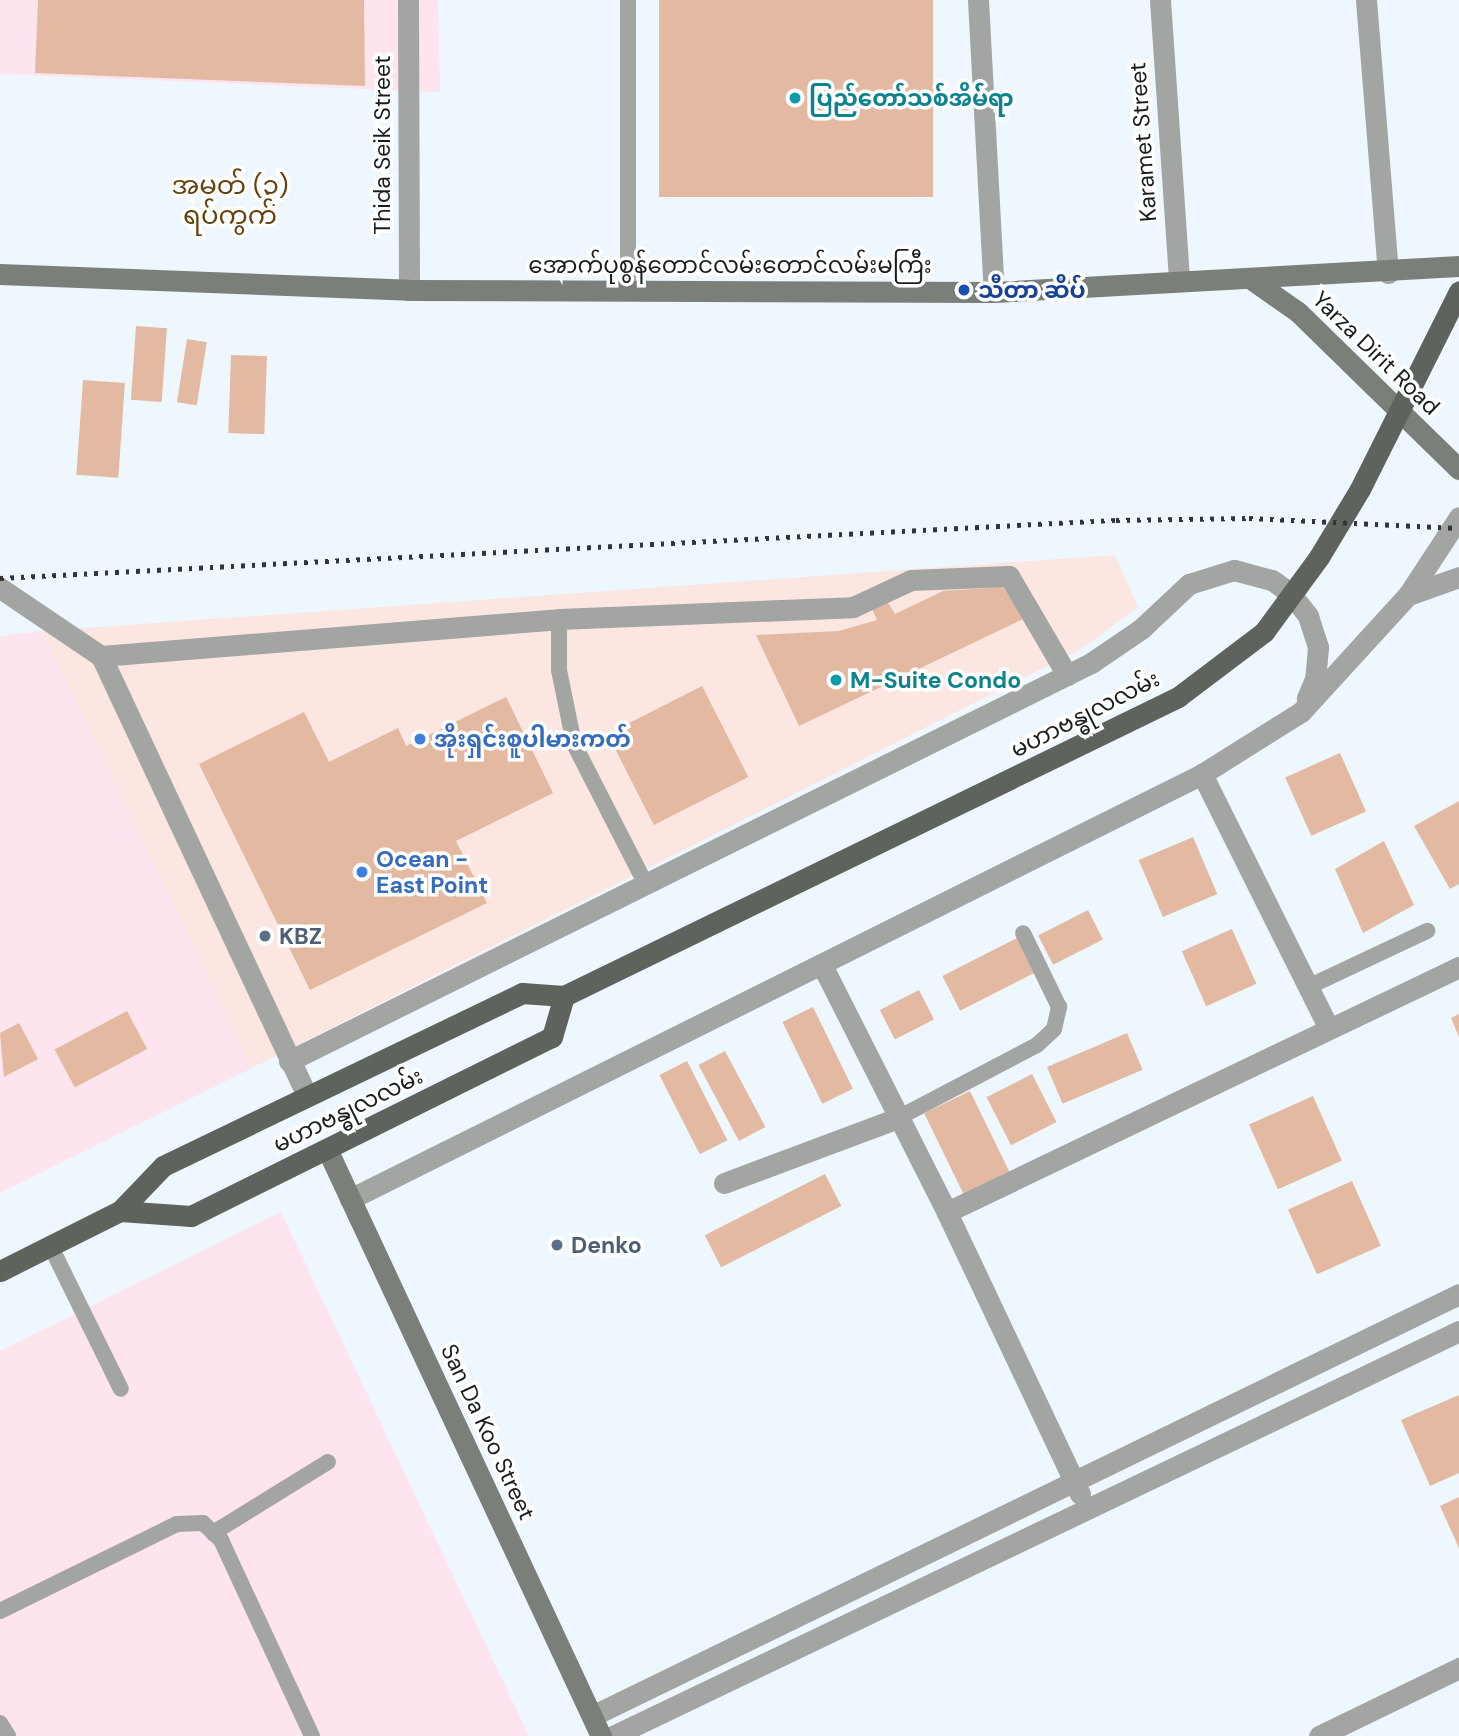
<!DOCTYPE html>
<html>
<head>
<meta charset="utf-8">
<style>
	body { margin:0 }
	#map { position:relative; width:1459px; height:1736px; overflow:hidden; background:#eff7fe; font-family:"DM Sans","Noto Sans Myanmar",sans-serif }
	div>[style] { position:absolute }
	.commercial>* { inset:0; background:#fbe6e2 }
	.industrial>* { inset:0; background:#fde4ee }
	.building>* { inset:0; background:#e4b9a1; transform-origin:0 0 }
	.lane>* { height:16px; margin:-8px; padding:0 8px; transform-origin:8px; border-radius:8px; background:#a2a5a1 }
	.street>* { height:21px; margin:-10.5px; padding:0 10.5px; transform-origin:10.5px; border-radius:10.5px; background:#a2a5a1 }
	.secondary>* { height:21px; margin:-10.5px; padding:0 10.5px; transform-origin:10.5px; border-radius:10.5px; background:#7a7f79 }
	.primary>* { height:21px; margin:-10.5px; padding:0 10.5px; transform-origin:10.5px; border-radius:10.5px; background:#5e645d }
	.rail>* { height:5px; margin-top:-2.5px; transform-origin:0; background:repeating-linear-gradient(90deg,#313438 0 3.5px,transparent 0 10.5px) }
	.dots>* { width:19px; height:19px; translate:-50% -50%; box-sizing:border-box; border:4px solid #fff; border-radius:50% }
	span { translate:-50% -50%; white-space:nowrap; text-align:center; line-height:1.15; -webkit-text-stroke:7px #fff; paint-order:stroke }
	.culture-label { font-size:23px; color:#0d838f; font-weight:700 }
	.left { translate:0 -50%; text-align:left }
	.street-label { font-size:23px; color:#1a1d20 }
	.transit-label { font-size:23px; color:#164399; font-weight:700 }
	.shop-label { font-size:23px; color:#366cbe; font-weight:700 }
	.service-label { font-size:23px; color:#4e5e75; font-weight:700 }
	.quarter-label { font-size:26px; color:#64410d }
</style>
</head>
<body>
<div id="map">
	<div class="commercial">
		<div style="clip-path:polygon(1115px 555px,1138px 607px,1081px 649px,252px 1068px,42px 631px)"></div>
	</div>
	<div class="industrial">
		<div style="clip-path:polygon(0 0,438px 0,440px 92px,0 74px)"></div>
		<div style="clip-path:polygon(42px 631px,252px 1068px,0 1193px,0 636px)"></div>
		<div style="clip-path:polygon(281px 1212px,529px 1736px,0 1736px,0 1351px)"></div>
	</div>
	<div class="building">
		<div style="clip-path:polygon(38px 0,364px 0,365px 86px,35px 73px)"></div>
		<div style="left:659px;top:0;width:274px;height:197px"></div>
		<div style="left:136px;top:326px;width:31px;height:74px;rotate:4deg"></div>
		<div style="left:187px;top:339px;width:20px;height:64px;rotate:9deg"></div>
		<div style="left:231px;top:355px;width:36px;height:78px;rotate:2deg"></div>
		<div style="left:83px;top:380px;width:42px;height:95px;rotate:4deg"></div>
		<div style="clip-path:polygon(1003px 587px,1023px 619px,799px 726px,756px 635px,839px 631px,877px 620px,869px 602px,885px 598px,895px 614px,943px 591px)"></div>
		<div style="left:702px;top:686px;width:102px;height:106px;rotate:63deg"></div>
		<div style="clip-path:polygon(506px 697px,553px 793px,456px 841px,487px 903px,310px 990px,199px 764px,304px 712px,329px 762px,398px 728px,406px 746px)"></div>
		<div style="left:1340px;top:753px;width:64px;height:60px;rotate:66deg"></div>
		<div style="clip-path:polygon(1459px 801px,1459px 884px,1450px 889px,1414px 826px)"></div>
		<div style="left:1193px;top:837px;width:62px;height:59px;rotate:67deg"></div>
		<div style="clip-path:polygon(1384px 841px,1414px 905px,1363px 933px,1335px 869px)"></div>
		<div style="left:1088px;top:910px;width:33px;height:56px;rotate:63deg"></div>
		<div style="left:1232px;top:929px;width:60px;height:55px;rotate:66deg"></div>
		<div style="left:1019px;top:937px;width:39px;height:86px;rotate:63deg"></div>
		<div style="left:919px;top:990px;width:33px;height:44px;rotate:63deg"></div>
		<div style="left:813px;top:1007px;width:91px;height:34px;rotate:64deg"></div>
		<div style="left:127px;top:1011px;width:43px;height:82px;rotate:62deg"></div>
		<div style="clip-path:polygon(1459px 1014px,1459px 1037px,1451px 1018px)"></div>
		<div style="clip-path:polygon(19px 1023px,38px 1059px,4px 1077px,0 1033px)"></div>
		<div style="left:1127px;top:1033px;width:40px;height:87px;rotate:67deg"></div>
		<div style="left:725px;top:1051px;width:86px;height:30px;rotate:62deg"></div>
		<div style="left:687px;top:1061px;width:89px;height:31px;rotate:63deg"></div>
		<div style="left:1032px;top:1074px;width:54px;height:51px;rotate:63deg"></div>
		<div style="left:970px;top:1091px;width:93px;height:51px;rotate:64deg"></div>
		<div style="left:1313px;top:1096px;width:71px;height:70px;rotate:66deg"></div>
		<div style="left:825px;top:1174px;width:36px;height:135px;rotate:63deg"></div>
		<div style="left:1352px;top:1181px;width:71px;height:70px;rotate:66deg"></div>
		<div style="clip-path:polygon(1459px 1395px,1459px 1473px,1430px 1486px,1401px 1420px)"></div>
		<div style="clip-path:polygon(1459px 1497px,1459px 1548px,1440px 1506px)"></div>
	</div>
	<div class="lane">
		<div style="left:628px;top:291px;width:291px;rotate:-90deg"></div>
		<div style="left:559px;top:619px;width:51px;rotate:90deg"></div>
		<div style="left:559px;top:670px;width:76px;rotate:78.5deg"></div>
		<div style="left:574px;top:744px;width:156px;rotate:62.9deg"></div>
		<div style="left:1308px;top:987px;width:132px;rotate:-25.2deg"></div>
		<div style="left:898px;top:1118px;width:157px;rotate:-27.7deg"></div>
		<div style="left:1037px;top:1045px;width:23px;rotate:-43deg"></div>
		<div style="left:1054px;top:1029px;width:23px;rotate:-77deg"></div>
		<div style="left:1059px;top:1007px;width:82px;rotate:-115.9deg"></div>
		<div style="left:51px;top:1247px;width:158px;rotate:63.8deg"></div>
		<div style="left:213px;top:1533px;width:135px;rotate:-31.7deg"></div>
		<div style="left:0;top:1611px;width:197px;rotate:-26.2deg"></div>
		<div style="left:177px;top:1524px;width:26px;rotate:-2deg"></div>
		<div style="left:203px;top:1523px;width:25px;rotate:43deg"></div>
		<div style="left:221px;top:1540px;width:216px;rotate:65.1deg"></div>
		<div style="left:0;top:1723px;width:15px;rotate:58deg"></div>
	</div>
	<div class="street">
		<div style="left:408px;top:0;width:290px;rotate:89.8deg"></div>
		<div style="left:978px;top:0;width:292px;rotate:86.9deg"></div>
		<div style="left:1160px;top:0;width:282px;rotate:86.1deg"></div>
		<div style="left:1366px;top:0;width:274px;rotate:85.4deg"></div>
		<div style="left:0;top:588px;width:122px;rotate:34deg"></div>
		<div style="left:101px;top:656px;width:486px;rotate:64.9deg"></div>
		<div style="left:1408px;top:595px;width:54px;rotate:-19.4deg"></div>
		<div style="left:101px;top:656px;width:459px;rotate:-4.6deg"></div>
		<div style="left:559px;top:619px;width:294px;rotate:-2.3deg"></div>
		<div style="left:853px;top:607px;width:64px;rotate:-25deg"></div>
		<div style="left:911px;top:580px;width:98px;rotate:-2.3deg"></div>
		<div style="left:1009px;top:576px;width:115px;rotate:59.6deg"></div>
		<div style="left:1202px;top:774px;width:283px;rotate:63.5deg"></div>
		<div style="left:822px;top:965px;width:277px;rotate:63.2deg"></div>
		<div style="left:289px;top:1061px;width:895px;rotate:-26.39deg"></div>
		<div style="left:1091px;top:663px;width:60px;rotate:-34.2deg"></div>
		<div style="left:1141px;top:629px;width:66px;rotate:-43.2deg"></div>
		<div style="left:1189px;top:584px;width:47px;rotate:-17.3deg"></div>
		<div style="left:1234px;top:570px;width:39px;rotate:15deg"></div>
		<div style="left:1272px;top:580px;width:24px;rotate:36deg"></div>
		<div style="left:1291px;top:594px;width:28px;rotate:52deg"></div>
		<div style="left:1308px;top:616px;width:33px;rotate:72deg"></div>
		<div style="left:1318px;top:647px;width:32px;rotate:95deg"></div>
		<div style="left:1315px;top:679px;width:21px;rotate:113deg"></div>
		<div style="left:724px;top:1183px;width:186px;rotate:-20.5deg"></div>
		<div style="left:350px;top:1199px;width:952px;rotate:-26.51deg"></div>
		<div style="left:1202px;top:774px;width:117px;rotate:-32.1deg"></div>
		<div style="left:1301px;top:712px;width:159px;rotate:-47.6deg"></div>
		<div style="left:1408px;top:595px;width:93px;rotate:-56.8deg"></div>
		<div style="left:1080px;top:1494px;width:312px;rotate:-115.3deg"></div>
		<div style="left:947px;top:1212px;width:568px;rotate:-25.57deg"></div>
		<div style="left:592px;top:1716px;width:964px;rotate:-25.95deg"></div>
		<div style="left:613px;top:1736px;width:938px;rotate:-25.58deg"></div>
		<div style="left:1319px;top:1736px;width:156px;rotate:-25.9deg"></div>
	</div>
	<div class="secondary">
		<div style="left:0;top:274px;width:409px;rotate:2.2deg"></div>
		<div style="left:409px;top:290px;width:585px;rotate:0.2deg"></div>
		<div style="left:994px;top:292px;width:466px;rotate:-3.2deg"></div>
		<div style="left:1251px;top:279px;width:57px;rotate:35.1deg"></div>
		<div style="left:1298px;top:312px;width:225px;rotate:44.3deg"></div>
		<div style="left:327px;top:1149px;width:648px;rotate:64.98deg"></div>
	</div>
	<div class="primary">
		<div style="left:120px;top:1211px;width:71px;rotate:4deg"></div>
		<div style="left:191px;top:1216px;width:403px;rotate:-26.4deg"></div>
		<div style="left:552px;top:1037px;width:43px;rotate:-73.7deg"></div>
		<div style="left:0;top:1271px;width:134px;rotate:-26.6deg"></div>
		<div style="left:120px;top:1211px;width:62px;rotate:-46.3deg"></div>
		<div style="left:163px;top:1166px;width:399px;rotate:-25.7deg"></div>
		<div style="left:522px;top:993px;width:42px;rotate:4.1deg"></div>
		<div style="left:564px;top:996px;width:683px;rotate:-25.96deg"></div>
		<div style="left:1178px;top:697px;width:108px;rotate:-37.1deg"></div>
		<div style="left:1264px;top:632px;width:93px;rotate:-53.7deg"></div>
		<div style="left:1319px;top:557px;width:79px;rotate:-58.9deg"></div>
		<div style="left:1360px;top:489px;width:221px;rotate:-63.4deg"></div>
	</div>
	<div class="rail">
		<div style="left:0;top:578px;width:1118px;rotate:-2.98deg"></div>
		<div style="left:1116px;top:520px;width:133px;rotate:-0.9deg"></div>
		<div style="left:1249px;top:518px;width:210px;rotate:2.7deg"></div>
	</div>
	<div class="dots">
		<div style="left:795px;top:98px;background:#0f9aa8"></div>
		<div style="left:964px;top:290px;background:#1a4fb4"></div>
		<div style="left:836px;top:680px;background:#0f9aa8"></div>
		<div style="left:420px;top:739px;background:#3f7fe0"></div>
		<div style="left:362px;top:872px;background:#3f7fe0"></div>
		<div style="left:265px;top:936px;background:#5c6f8a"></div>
		<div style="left:557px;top:1245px;background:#5c6f8a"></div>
	</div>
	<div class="culture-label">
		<span class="left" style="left:809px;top:98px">ပြည်တော်သစ်အိမ််ရာ</span>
		<span class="left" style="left:850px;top:680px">M-Suite Condo</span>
	</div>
	<div class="street-label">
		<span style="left:1143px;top:142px;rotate:-94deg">Karamet Street</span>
		<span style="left:382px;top:145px;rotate:-90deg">Thida Seik Street</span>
		<span style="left:730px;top:265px">အောက်ပုစွန်တောင်လမ်းတောင်လမ်းမကြီး</span>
		<span style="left:1376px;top:353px;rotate:44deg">Yarza Dirit Road</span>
		<span style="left:1085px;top:714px;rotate:-27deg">မဟာဗန္ဓုလလမ်း</span>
		<span style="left:348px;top:1110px;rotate:-26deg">မဟာဗန္ဓုလလမ်း</span>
		<span style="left:488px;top:1432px;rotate:65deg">San Da Koo Street</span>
	</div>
	<div class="transit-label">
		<span class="left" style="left:978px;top:290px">သီတာ ဆိပ်</span>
	</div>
	<div class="shop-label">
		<span class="left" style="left:434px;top:739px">အိုးရှင်းစူပါမားကတ်</span>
		<span class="left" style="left:376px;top:872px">Ocean -<br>East Point</span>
	</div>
	<div class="service-label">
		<span class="left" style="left:279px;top:936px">KBZ</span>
		<span class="left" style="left:571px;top:1245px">Denko</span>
	</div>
	<div class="quarter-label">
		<span style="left:230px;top:201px">အမှတ် (၃)<br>ရပ်ကွက်</span>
	</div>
</div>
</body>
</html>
